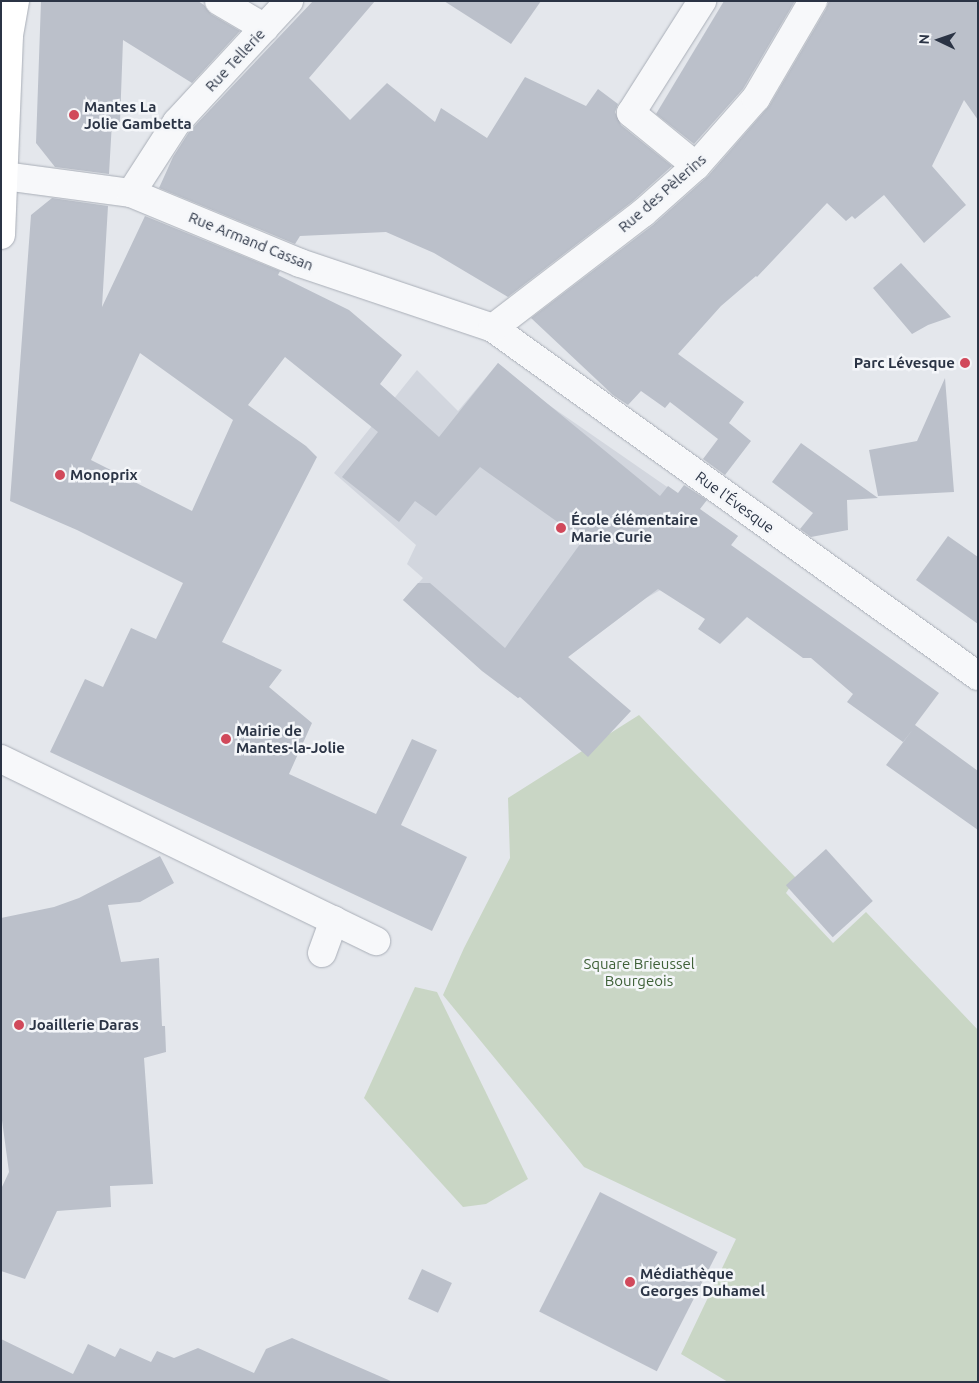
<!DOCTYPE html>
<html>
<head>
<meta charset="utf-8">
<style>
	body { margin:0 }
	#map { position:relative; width:979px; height:1383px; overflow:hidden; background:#e4e7ec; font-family:Ubuntu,sans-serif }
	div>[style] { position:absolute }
	.built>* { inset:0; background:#d2d6de }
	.green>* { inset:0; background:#c9d6c5 }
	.building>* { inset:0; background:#bbc0ca; transform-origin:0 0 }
	.roads { filter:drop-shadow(0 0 1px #a9aeb7) drop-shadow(0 0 1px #a9aeb7) }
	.street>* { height:28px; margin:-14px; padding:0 14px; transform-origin:14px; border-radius:14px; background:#f7f8fa }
	.secondary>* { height:28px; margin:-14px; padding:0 14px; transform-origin:14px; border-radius:14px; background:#fff }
	.dots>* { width:14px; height:14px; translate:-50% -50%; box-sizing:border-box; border:2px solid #f4f6f9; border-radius:50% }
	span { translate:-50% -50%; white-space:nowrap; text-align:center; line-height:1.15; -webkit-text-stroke:5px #f4f6f9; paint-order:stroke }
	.street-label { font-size:15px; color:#2b3445 }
	.poi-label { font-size:15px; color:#2b3445; font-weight:700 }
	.left { translate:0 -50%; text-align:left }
	.right { translate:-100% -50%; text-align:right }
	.park-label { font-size:15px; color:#3f6138 }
	.frame { position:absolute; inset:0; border:2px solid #2b3445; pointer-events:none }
	.north { position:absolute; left:914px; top:15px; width:50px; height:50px; -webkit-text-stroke:4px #f4f6f9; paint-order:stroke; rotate:273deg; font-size:14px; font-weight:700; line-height:20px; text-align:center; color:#2b3445 }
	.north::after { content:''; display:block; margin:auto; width:18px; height:22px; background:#2b3445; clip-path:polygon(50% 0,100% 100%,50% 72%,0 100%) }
</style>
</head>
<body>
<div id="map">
	<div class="built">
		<div style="clip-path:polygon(498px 363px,546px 403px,738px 536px,715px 566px,675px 582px,646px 598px,572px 654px,518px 698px,481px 669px,403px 600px,423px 578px,407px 564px,416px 545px,334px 473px,417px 370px,458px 411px)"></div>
	</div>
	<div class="green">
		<div style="clip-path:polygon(639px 715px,796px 878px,786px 893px,833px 943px,866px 912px,978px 1030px,978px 1382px,728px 1382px,681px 1354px,736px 1239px,584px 1167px,443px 995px,464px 948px,510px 858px,508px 798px)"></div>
		<div style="clip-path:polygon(415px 987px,437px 992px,528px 1179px,486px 1204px,463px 1207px,364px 1098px)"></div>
	</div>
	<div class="building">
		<div style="clip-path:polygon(41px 1px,198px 1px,204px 5px,211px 14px,240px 31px,192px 83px,123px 40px,120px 122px,112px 122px,109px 174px,55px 167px,36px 143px)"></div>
		<div style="clip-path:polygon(313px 1px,375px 1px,309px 78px,350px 120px,387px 83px,435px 122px,441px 108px,487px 138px,525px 77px,586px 106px,598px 89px,618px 104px,615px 112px,621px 125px,672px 166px,633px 201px,508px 297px,434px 253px,386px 232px,300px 236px,295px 244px,159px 188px,173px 157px,189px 132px)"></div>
		<div style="clip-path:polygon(444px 1px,541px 1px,511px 44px)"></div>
		<div style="clip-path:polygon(724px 1px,795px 1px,743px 89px,694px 144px,656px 114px)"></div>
		<div style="clip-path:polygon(829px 1px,978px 1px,978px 120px,964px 100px,932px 166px,966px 205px,924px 243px,884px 195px,855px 219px,852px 216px,846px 221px,827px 203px,757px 277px,756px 276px,721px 306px,678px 354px,744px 402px,729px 423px,751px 441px,725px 475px,703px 459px,718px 439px,670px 402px,665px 408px,641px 391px,628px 405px,613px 395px,531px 318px,653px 225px,708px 176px,769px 106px,826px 9px)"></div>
		<div style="clip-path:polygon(evenodd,52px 198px,108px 206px,102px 307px,145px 216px,280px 271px,278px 275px,349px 310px,402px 355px,380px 384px,439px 437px,498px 363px,660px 496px,668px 486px,678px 493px,684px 485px,707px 500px,700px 509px,738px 536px,731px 545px,939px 693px,915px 725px,978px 771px,978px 830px,886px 765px,913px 729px,903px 742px,847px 702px,853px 694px,811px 658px,803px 658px,747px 617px,720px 644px,698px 629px,705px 619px,658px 589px,568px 657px,631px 711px,588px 757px,520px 697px,518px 698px,482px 671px,403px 600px,418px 583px,430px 583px,505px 648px,583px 540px,480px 467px,436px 516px,415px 501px,399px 522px,342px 477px,378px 432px,285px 357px,248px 405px,306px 446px,317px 457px,222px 642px,282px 670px,269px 687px,312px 723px,289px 774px,376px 814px,412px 739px,437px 750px,401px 825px,467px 857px,432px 931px,50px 752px,85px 679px,103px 687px,131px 628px,156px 639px,183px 583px,77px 530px,10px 501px,31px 215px,52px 198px,140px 353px,233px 420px,192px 511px,91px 460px,140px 353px)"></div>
		<div style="clip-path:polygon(901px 263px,951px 317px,928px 325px,912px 334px,873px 288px)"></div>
		<div style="clip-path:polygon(945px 378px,954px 492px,878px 496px,869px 450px,917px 441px)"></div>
		<div style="clip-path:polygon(801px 443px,878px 498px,847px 500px,848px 530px,811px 537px,800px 529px,813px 513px,772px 482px)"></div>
		<div style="clip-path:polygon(948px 536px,978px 557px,978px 624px,916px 580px)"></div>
		<div style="left:826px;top:849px;width:70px;height:54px;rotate:48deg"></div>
		<div style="clip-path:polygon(160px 856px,174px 883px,140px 902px,108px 905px,121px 962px,159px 958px,162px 1026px,165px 1026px,166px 1052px,144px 1058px,153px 1184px,110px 1186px,111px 1207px,57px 1211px,25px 1279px,1px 1271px,1px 1189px,9px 1172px,1px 1113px,1px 918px,54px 907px,79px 898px)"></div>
		<div style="left:600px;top:1192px;width:132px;height:134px;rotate:27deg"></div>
		<div style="left:422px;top:1269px;width:33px;height:33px;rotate:25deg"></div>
		<div style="clip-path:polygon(292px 1338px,393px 1382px,1px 1382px,1px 1339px,73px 1374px,88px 1344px,115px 1357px,120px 1348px,151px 1362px,157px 1351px,174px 1358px,198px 1348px,254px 1373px,266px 1349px)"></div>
	</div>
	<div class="roads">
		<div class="street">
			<div style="left:219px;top:1px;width:53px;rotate:30.4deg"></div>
			<div style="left:696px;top:166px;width:84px;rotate:-140.8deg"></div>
			<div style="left:631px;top:113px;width:133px;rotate:-57.6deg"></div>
			<div style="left:4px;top:176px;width:128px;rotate:7.6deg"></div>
			<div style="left:131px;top:193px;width:183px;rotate:22.5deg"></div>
			<div style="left:300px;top:263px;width:204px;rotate:18.6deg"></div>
			<div style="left:493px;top:328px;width:597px;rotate:35.66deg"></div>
			<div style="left:131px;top:193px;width:85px;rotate:-57.1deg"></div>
			<div style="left:177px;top:122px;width:165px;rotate:-47.2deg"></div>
			<div style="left:493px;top:328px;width:189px;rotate:-37.5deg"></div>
			<div style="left:643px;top:213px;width:71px;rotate:-41.6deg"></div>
			<div style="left:696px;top:166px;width:91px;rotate:-48.6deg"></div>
			<div style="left:756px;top:98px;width:113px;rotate:-59.6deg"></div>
			<div style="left:1px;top:759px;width:417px;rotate:25.9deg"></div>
			<div style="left:322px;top:953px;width:35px;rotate:-70deg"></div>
		</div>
		<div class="secondary">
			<div style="left:1px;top:235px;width:200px;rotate:-87.7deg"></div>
			<div style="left:9px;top:35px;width:35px;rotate:-80deg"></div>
		</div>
	</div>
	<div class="dots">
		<div style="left:74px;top:115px;background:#d1495b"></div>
		<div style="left:965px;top:363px;background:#d1495b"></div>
		<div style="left:60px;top:475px;background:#d1495b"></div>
		<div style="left:561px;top:528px;background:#d1495b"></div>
		<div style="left:226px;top:739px;background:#d1495b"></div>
		<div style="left:19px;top:1025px;background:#d1495b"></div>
		<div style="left:630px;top:1282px;background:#d1495b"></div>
	</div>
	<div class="street-label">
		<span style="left:235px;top:60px;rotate:-47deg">Rue Tellerie</span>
		<span style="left:662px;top:193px;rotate:-41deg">Rue des Pèlerins</span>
		<span style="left:251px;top:241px;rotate:22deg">Rue Armand Cassan</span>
		<span style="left:735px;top:502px;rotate:36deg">Rue l'Évesque</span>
	</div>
	<div class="poi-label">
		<span class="left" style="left:84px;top:115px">Mantes La<br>Jolie Gambetta</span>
		<span class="right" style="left:955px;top:363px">Parc Lévesque</span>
		<span class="left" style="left:70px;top:475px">Monoprix</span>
		<span class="left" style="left:571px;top:528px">École élémentaire<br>Marie Curie</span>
		<span class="left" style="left:236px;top:739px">Mairie de<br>Mantes-la-Jolie</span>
		<span class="left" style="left:29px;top:1025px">Joaillerie Daras</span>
		<span class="left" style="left:640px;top:1282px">Médiathèque<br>Georges Duhamel</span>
	</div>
	<div class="park-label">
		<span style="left:639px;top:972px">Square Brieussel<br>Bourgeois</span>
	</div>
	<div class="frame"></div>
	<div class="north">N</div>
</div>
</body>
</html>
